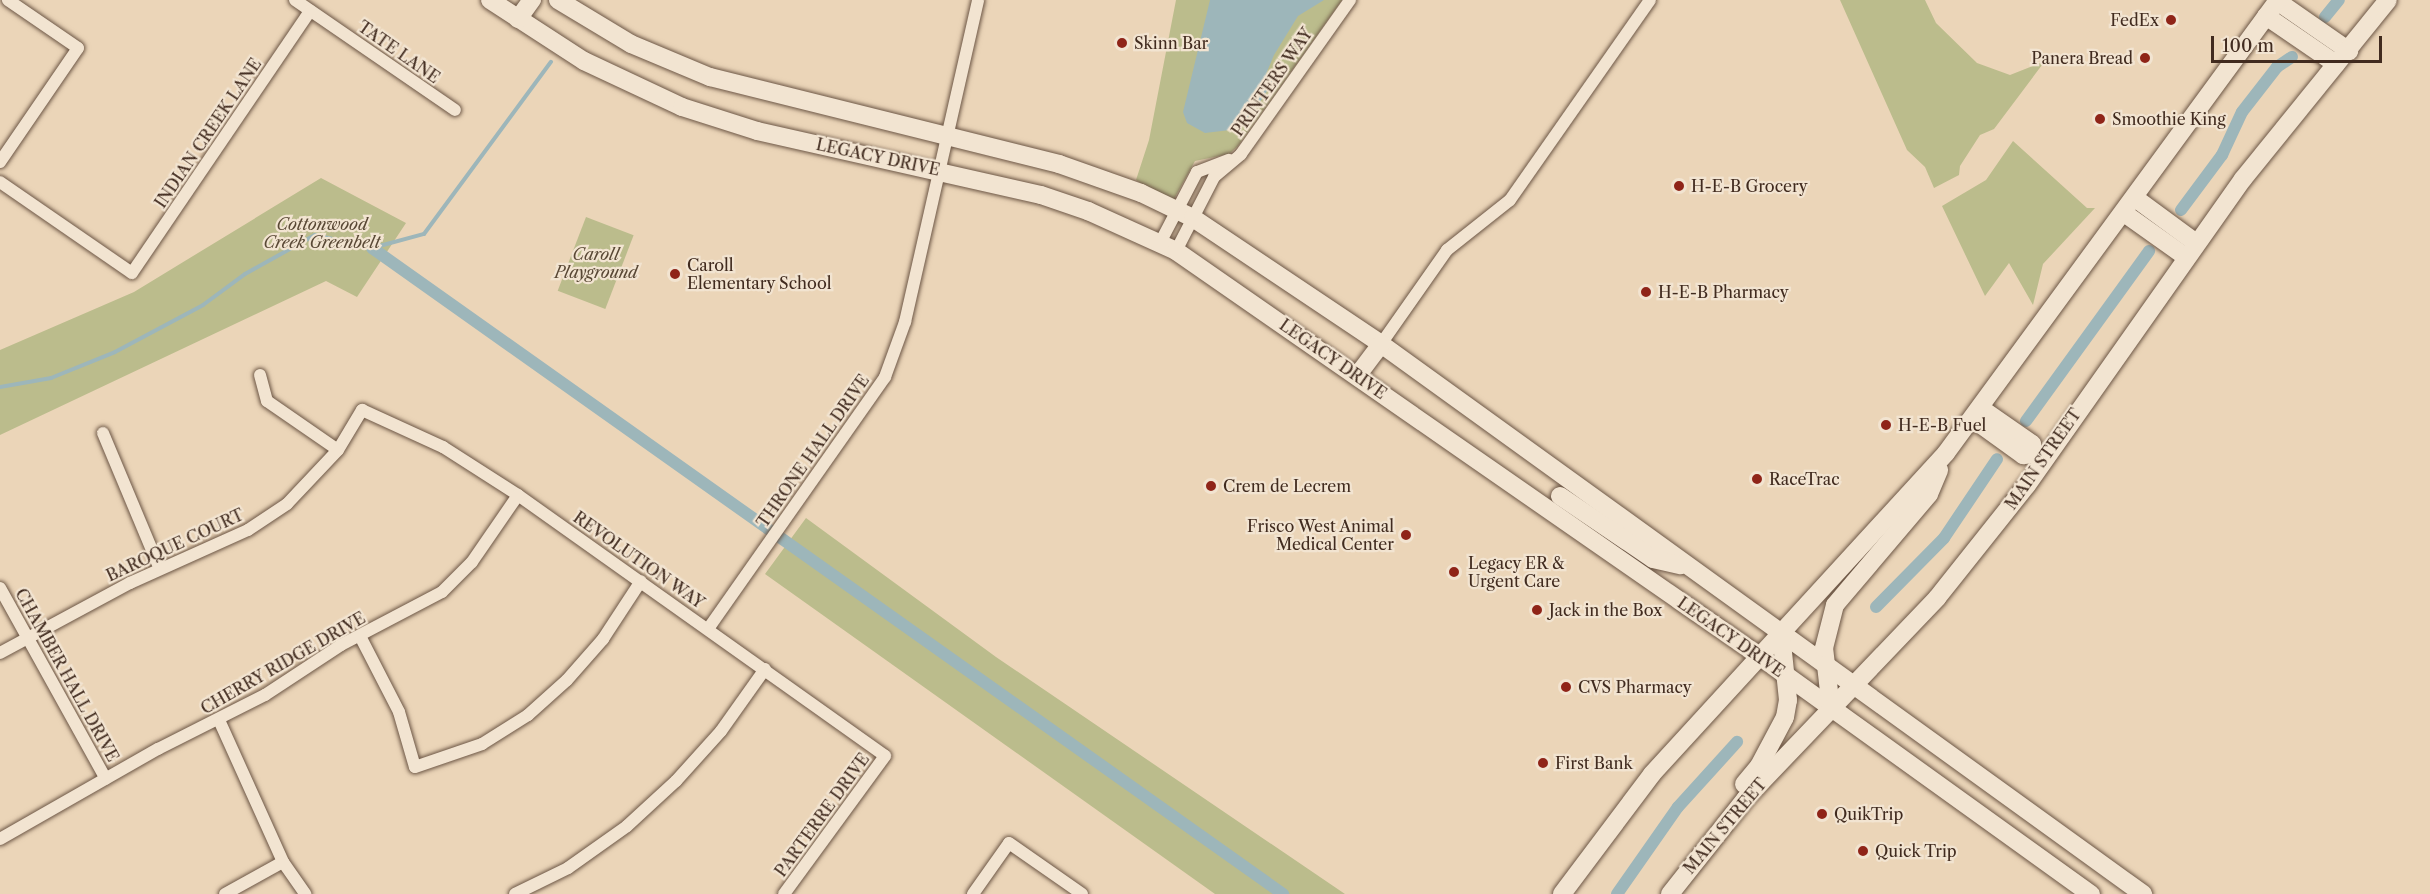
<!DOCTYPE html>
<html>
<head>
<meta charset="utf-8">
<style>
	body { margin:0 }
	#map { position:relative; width:2430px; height:894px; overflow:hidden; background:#ebd5b8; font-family:"Libre Caslon Text",serif }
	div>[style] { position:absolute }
	.green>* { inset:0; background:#bbbc8c; transform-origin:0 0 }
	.water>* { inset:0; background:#9db6ba }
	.stream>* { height:4px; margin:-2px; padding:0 2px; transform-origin:2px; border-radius:2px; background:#9db6ba }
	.canal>* { height:12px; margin:-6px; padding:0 6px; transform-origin:6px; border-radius:6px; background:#9db6ba }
	.roads { filter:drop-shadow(0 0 2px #6c5645) drop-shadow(0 0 2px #6c5645) }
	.minor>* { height:12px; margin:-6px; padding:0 6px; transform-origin:6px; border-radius:6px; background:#f2e4d1 }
	.secondary>* { height:18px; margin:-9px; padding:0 9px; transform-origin:9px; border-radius:9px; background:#f2e4d1 }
	.dots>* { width:16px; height:16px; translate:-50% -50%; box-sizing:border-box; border:3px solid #f2e4d1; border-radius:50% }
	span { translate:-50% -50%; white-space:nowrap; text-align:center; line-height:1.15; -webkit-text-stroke:4.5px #f2e4d1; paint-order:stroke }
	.poi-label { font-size:16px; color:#412b1f }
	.right { translate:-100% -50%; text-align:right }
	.left { translate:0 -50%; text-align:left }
	.street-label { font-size:16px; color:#412b1f }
	.park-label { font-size:16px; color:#594835; font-style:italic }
	.scale { position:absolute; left:2211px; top:36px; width:171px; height:27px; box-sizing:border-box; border:3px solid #412b1f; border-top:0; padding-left:8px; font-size:18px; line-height:21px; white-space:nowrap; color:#412b1f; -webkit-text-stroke:4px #f2e4d1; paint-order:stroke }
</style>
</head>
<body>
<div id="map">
	<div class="green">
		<div style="clip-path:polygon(1176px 0,1342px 0,1238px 146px,1229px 154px,1195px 161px,1174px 199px,1162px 197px,1136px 180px,1149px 140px)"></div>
		<div style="clip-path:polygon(1840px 0,1925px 0,1936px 23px,1977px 63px,2010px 75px,2045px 61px,1994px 129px,1980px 135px,1960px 166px,1959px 175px,1934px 188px,1925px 167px,1907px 150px)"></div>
		<div style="clip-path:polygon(2013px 141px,2087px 208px,2095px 208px,2043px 264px,2033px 305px,2009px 263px,1985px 296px,1942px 206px,1986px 180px)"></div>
		<div style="clip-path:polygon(321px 178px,406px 223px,357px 297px,326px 281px,0 435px,0 350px,134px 292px)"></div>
		<div style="left:586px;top:217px;width:51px;height:79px;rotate:21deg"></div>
		<div style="clip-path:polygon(806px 518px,996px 657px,1345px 894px,1215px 894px,765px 574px)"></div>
	</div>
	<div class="water">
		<div style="clip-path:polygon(1210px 0,1324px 0,1298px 16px,1274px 55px,1266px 74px,1273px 82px,1256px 108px,1238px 129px,1205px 133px,1187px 123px,1183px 112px)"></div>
	</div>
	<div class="stream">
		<div style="left:0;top:387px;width:52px;rotate:-10deg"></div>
		<div style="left:51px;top:378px;width:69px;rotate:-22.1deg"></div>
		<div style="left:115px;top:352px;width:100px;rotate:-28.1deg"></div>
		<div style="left:203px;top:305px;width:52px;rotate:-36.4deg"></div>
		<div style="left:245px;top:274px;width:80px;rotate:-29.1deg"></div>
		<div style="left:315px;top:235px;width:58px;rotate:12.8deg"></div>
		<div style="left:372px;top:248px;width:54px;rotate:-15.1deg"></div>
		<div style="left:424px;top:234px;width:214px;rotate:-53.6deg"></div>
	</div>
	<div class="canal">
		<div style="left:2325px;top:17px;width:22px;rotate:-51deg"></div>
		<div style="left:2181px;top:210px;width:69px;rotate:-53.3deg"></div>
		<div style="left:2222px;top:155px;width:47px;rotate:-65.1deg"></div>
		<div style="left:2242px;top:112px;width:57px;rotate:-52.1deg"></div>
		<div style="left:2277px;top:67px;width:18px;rotate:-34deg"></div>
		<div style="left:372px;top:248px;width:1117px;rotate:35.34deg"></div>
		<div style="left:2026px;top:421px;width:210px;rotate:-54.1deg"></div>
		<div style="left:1876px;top:607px;width:97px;rotate:-45.4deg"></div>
		<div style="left:1944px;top:538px;width:95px;rotate:-56.1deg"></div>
		<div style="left:1617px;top:894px;width:106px;rotate:-55deg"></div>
		<div style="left:1678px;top:807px;width:88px;rotate:-47.8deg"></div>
	</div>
	<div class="roads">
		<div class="minor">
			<div style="left:295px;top:0;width:194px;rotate:34.5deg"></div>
			<div style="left:0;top:162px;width:138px;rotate:-55.6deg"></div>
			<div style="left:78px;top:48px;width:85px;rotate:-145.6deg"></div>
			<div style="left:0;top:182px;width:160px;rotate:34.6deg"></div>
			<div style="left:132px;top:273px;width:317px;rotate:-55.8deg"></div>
			<div style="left:1160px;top:243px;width:80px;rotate:-62.5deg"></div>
			<div style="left:1197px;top:172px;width:34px;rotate:-21deg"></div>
			<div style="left:1176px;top:251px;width:83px;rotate:-62.8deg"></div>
			<div style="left:1214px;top:177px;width:35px;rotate:-40deg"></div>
			<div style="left:1241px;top:154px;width:189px;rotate:-54.7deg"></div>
			<div style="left:1381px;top:344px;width:115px;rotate:-54.9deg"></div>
			<div style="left:1447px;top:250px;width:80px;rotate:-38.4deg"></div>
			<div style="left:1510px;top:200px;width:244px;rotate:-55deg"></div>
			<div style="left:260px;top:375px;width:27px;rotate:75deg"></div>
			<div style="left:267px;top:401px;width:86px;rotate:34.6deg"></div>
			<div style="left:103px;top:433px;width:147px;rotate:67.3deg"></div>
			<div style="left:0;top:588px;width:218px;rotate:61deg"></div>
			<div style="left:708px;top:629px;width:308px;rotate:-54.9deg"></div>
			<div style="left:885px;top:377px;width:59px;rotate:-70deg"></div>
			<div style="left:905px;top:322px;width:330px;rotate:-77.2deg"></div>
			<div style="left:360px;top:636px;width:85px;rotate:62.8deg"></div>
			<div style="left:399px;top:712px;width:57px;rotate:73.8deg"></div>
			<div style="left:415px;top:767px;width:71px;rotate:-18.9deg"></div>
			<div style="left:482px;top:744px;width:54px;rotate:-32.2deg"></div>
			<div style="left:528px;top:715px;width:52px;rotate:-41.9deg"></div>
			<div style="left:567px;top:680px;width:55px;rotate:-48.7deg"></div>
			<div style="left:603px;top:639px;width:69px;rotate:-56.8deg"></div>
			<div style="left:0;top:653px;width:148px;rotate:-28.3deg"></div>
			<div style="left:130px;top:583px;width:129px;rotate:-24.2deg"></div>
			<div style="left:248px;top:530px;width:47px;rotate:-33.7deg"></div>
			<div style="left:287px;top:504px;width:74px;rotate:-46.6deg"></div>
			<div style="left:338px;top:450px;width:47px;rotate:-59deg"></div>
			<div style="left:362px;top:410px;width:89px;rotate:24.6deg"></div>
			<div style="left:443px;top:447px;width:89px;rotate:32.6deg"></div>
			<div style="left:518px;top:495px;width:450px;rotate:35.4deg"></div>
			<div style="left:885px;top:756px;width:171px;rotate:126.2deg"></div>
			<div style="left:219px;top:720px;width:156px;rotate:65.7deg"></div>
			<div style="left:283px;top:862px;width:39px;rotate:55deg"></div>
			<div style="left:0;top:839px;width:182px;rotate:-29.7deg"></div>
			<div style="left:158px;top:749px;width:120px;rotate:-26.8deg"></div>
			<div style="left:265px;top:695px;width:91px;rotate:-33.3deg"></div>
			<div style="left:341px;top:645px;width:114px;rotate:-27.7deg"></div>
			<div style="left:442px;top:592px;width:42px;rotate:-45deg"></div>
			<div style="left:472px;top:562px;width:81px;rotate:-55.5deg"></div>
			<div style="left:225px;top:894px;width:66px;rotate:-28.9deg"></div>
			<div style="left:515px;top:894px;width:59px;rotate:-26.1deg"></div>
			<div style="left:568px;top:868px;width:72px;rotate:-35.4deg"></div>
			<div style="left:627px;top:826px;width:67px;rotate:-42.6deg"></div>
			<div style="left:676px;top:781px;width:67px;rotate:-48deg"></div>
			<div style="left:721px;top:731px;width:76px;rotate:-54.6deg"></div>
			<div style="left:973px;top:894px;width:62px;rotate:-54.8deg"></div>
			<div style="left:1009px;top:843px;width:89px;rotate:34.9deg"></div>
		</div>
		<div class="secondary">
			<div style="left:490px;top:0;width:112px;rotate:33deg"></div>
			<div style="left:584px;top:61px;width:108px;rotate:25.1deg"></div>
			<div style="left:682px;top:107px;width:79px;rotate:17.7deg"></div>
			<div style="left:757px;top:131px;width:291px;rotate:12.7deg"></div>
			<div style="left:1041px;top:195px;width:50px;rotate:18.8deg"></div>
			<div style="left:1088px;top:211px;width:97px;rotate:24.4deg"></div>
			<div style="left:1176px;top:251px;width:713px;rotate:34.78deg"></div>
			<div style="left:1762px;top:658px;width:405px;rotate:35.7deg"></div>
			<div style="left:558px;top:0;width:85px;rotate:31.1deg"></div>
			<div style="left:631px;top:44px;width:86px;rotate:22.7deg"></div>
			<div style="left:710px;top:77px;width:360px;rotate:14deg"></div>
			<div style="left:1059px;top:164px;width:87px;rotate:19.5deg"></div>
			<div style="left:1141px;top:193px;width:58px;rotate:25.7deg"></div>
			<div style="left:1193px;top:218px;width:226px;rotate:33.8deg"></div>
			<div style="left:1381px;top:344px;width:940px;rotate:35.82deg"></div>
			<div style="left:2277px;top:1px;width:88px;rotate:34.8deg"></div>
			<div style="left:2266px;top:16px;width:85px;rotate:34.4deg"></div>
			<div style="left:518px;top:19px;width:24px;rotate:-54deg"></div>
			<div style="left:2135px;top:198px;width:76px;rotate:36.4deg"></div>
			<div style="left:2124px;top:213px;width:76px;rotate:35.4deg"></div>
			<div style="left:1357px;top:376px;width:40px;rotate:-53deg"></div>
			<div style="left:1982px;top:409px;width:61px;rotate:35deg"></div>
			<div style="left:2032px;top:444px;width:10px;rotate:84deg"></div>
			<div style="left:1973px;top:419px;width:62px;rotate:35.8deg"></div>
			<div style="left:2023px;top:455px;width:10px;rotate:-6deg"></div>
			<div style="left:2033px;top:454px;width:12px;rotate:35deg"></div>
			<div style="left:1560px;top:496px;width:112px;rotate:34.1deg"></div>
			<div style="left:1653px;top:559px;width:28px;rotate:13deg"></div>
			<div style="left:1831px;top:709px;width:61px;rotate:-96.5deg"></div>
			<div style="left:1824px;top:648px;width:44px;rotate:-75.7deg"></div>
			<div style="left:1835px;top:605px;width:145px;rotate:-49.7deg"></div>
			<div style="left:1929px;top:494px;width:26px;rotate:-67deg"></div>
			<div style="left:1744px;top:784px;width:23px;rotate:-50deg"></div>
			<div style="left:1759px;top:766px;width:55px;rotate:-62deg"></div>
			<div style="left:1785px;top:717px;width:17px;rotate:-80deg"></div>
			<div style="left:1788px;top:700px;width:67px;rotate:-96deg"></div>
			<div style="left:1562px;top:894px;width:150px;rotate:-53.1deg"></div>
			<div style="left:1652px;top:774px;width:435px;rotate:-47.5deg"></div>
			<div style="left:1946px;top:453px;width:562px;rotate:-53.76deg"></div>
			<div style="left:1670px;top:894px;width:122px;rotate:-51.6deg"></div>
			<div style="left:1746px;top:798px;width:277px;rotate:-46.3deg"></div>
			<div style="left:1937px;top:598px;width:144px;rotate:-51.5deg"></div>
			<div style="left:2027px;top:485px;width:375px;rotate:-54.8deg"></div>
			<div style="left:2243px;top:179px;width:230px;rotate:-51deg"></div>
		</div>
	</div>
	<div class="dots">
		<div style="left:2171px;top:20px;background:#8f2418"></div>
		<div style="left:1122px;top:43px;background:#8f2418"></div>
		<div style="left:2145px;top:58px;background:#8f2418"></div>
		<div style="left:2100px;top:119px;background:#8f2418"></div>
		<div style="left:1679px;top:186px;background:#8f2418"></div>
		<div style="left:675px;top:274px;background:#8f2418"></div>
		<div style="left:1646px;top:292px;background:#8f2418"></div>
		<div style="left:1886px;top:425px;background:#8f2418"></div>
		<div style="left:1757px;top:479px;background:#8f2418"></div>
		<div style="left:1211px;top:486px;background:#8f2418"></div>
		<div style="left:1406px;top:535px;background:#8f2418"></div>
		<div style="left:1454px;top:572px;background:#8f2418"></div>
		<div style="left:1537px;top:610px;background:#8f2418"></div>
		<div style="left:1566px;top:687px;background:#8f2418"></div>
		<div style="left:1543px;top:763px;background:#8f2418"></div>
		<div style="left:1822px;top:814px;background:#8f2418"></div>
		<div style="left:1863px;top:851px;background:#8f2418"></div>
	</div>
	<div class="poi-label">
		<span class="right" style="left:2159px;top:20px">FedEx</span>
		<span class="left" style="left:1134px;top:43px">Skinn Bar</span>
		<span class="right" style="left:2133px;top:58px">Panera Bread</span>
		<span class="left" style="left:2112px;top:119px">Smoothie King</span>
		<span class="left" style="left:1691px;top:186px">H-E-B Grocery</span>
		<span class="left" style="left:687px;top:274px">Caroll<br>Elementary School</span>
		<span class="left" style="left:1658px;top:292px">H-E-B Pharmacy</span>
		<span class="left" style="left:1898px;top:425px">H-E-B Fuel</span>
		<span class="left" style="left:1769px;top:479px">RaceTrac</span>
		<span class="left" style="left:1223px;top:486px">Crem de Lecrem</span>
		<span class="right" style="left:1394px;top:535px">Frisco West Animal<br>Medical Center</span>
		<span class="left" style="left:1468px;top:572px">Legacy ER &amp;<br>Urgent Care</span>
		<span class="left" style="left:1549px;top:610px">Jack in the Box</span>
		<span class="left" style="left:1578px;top:687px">CVS Pharmacy</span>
		<span class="left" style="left:1555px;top:763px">First Bank</span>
		<span class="left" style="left:1834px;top:814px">QuikTrip</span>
		<span class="left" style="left:1875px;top:851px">Quick Trip</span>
	</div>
	<div class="street-label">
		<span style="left:399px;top:52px;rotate:35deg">TATE LANE</span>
		<span style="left:1272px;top:82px;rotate:-55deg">PRINTERS WAY</span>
		<span style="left:208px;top:133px;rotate:-56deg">INDIAN CREEK LANE</span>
		<span style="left:878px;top:157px;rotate:12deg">LEGACY DRIVE</span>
		<span style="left:1333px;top:359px;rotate:35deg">LEGACY DRIVE</span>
		<span style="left:813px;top:451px;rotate:-55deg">THRONE HALL DRIVE</span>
		<span style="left:2043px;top:459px;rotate:-55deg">MAIN STREET</span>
		<span style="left:175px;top:545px;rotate:-25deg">BAROQUE COURT</span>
		<span style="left:639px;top:560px;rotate:35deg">REVOLUTION WAY</span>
		<span style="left:1731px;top:637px;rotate:35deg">LEGACY DRIVE</span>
		<span style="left:283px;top:663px;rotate:-30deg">CHERRY RIDGE DRIVE</span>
		<span style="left:67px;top:675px;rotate:61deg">CHAMBER HALL DRIVE</span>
		<span style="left:822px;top:815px;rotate:-54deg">PARTERRE DRIVE</span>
		<span style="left:1725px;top:826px;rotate:-50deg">MAIN STREET</span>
	</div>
	<div class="park-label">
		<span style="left:322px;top:233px">Cottonwood<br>Creek Greenbelt</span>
		<span style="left:596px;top:263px">Caroll<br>Playground</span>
	</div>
	<div class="scale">100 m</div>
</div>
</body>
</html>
